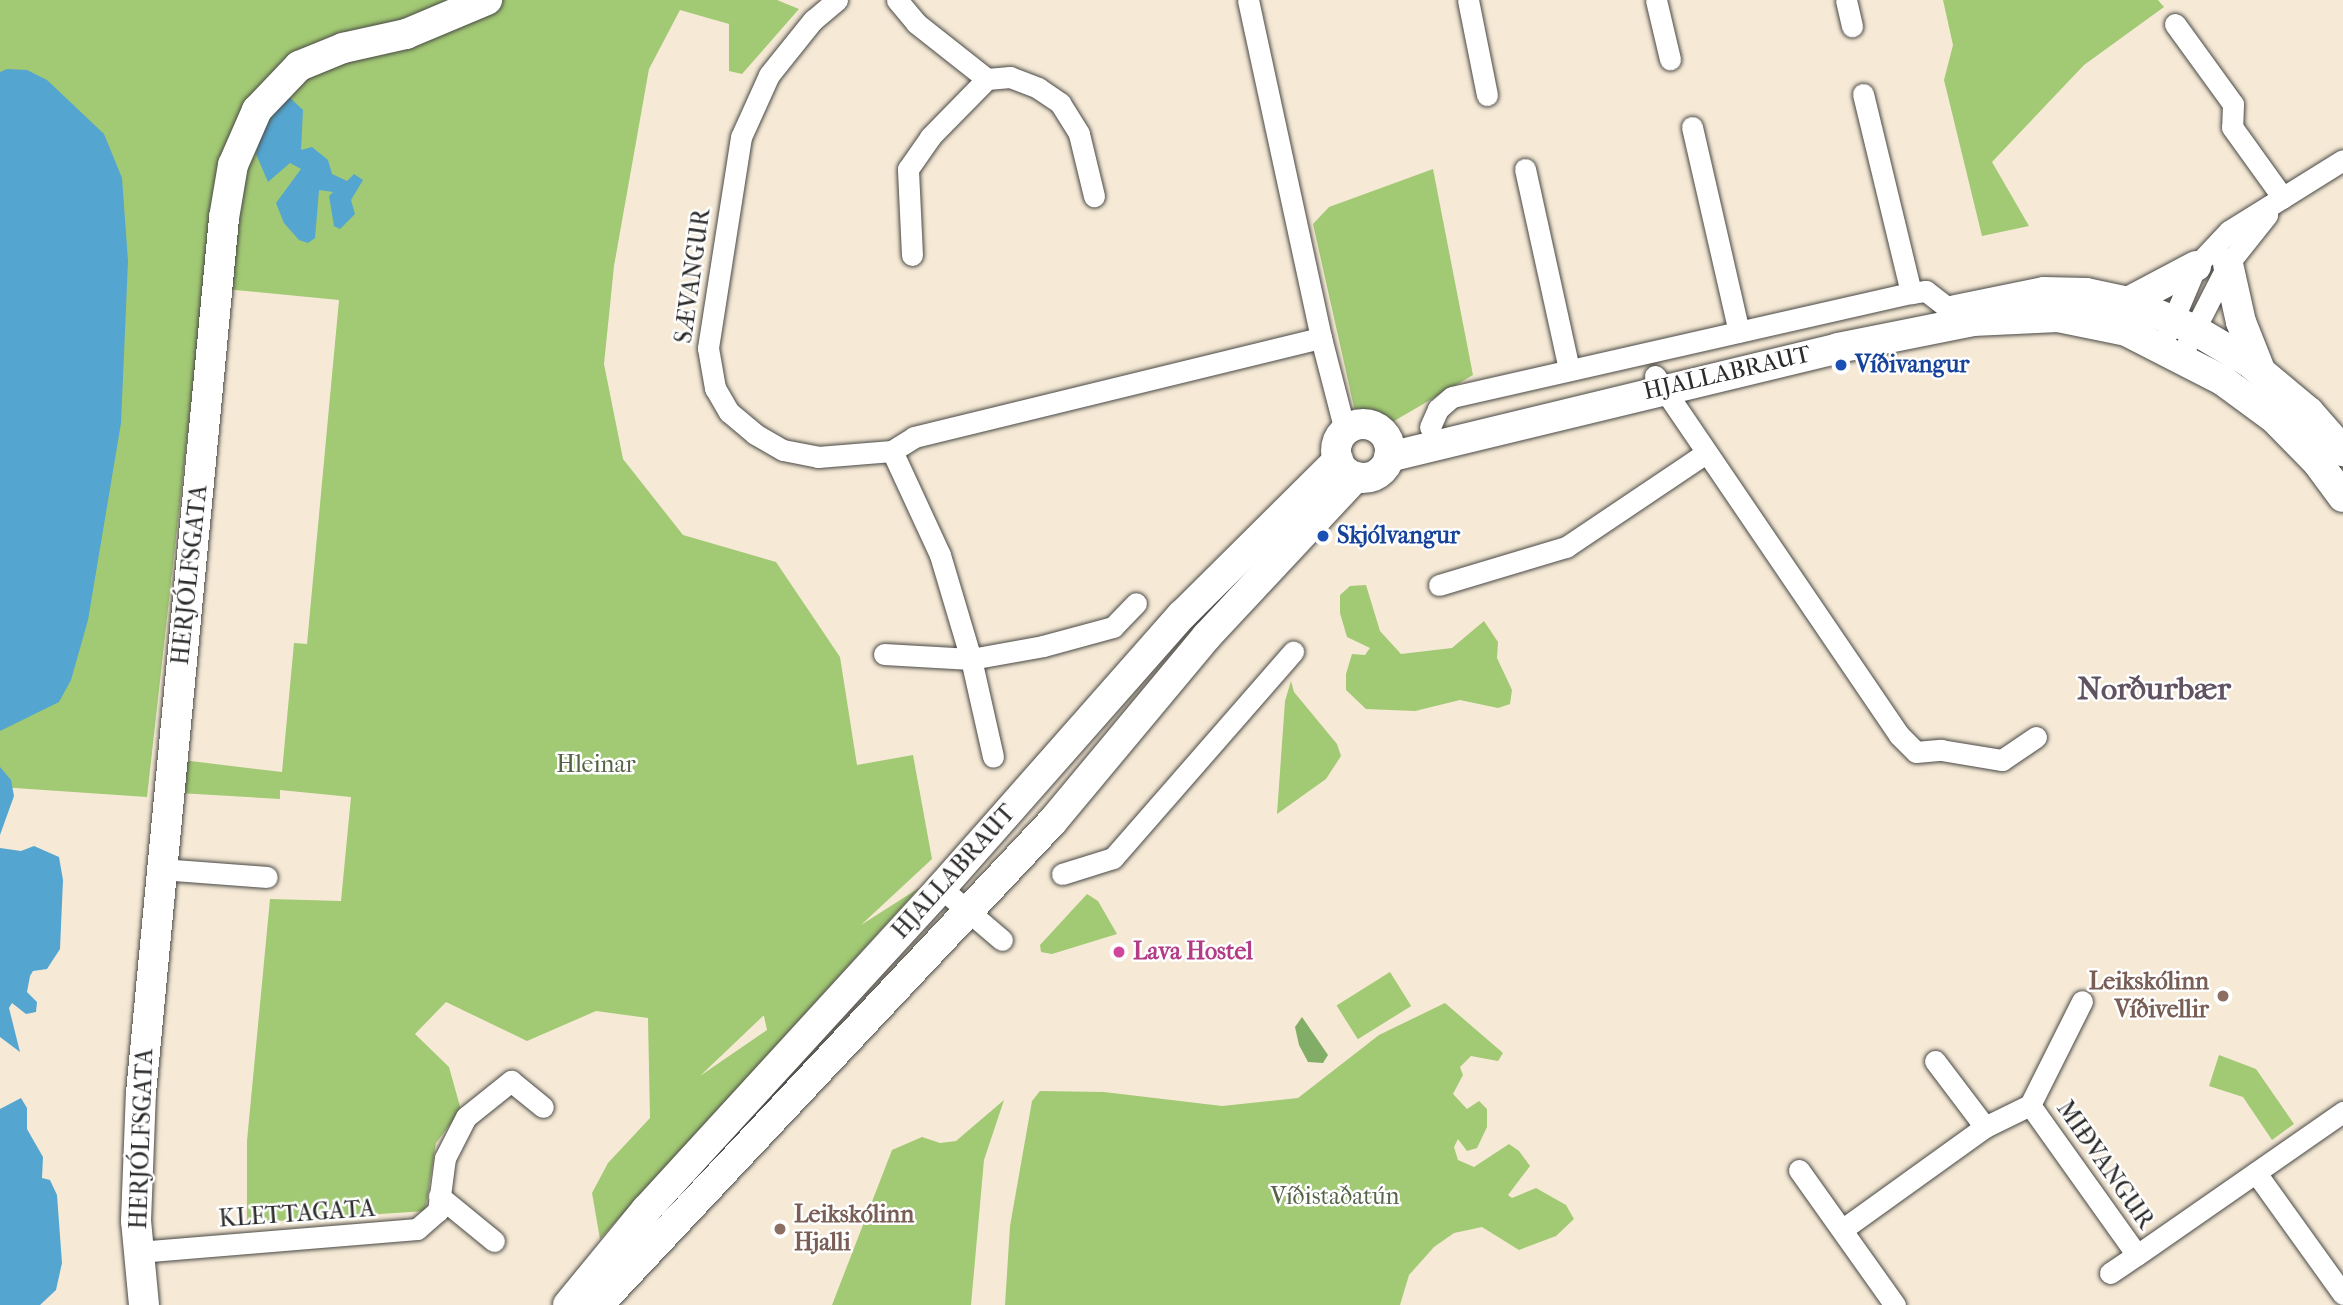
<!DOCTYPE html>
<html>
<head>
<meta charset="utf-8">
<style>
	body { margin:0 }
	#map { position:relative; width:2343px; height:1305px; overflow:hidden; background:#f6ead6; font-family:"IM FELL French Canon",serif }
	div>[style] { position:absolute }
	.green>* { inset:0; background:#a2c974; transform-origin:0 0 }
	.forest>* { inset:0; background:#81ad66 }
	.water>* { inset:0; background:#54a5cf }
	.roads { filter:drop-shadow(0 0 2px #494845) drop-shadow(0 0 2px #494845) }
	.street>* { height:21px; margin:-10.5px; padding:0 10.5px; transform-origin:10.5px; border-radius:10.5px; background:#fff }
	.secondary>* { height:30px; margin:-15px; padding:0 15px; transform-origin:15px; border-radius:15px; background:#fff }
	.secondary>.ring { margin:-15px; padding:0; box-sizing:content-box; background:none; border:30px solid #fff; border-radius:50% }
	.dots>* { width:19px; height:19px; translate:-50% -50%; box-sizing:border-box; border:4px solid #fff; border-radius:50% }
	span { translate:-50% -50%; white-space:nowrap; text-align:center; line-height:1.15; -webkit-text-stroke:5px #fff; paint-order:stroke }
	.street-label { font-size:24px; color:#2b2b2b }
	.transit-label { font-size:24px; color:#164399; font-weight:700 }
	.left { translate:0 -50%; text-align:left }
	.park-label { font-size:24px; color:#556245 }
	.hotel-label { font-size:24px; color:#b23c85; font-weight:700 }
	.education-label { font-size:24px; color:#785e54; font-weight:700 }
	.right { translate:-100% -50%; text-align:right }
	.district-label { font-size:32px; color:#605260; font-weight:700 }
</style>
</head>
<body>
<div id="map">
	<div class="green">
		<div style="clip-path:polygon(evenodd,0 0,777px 0,799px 9px,742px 74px,729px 71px,729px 24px,680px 10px,649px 69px,614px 266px,604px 364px,623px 459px,683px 535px,776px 562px,840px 657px,857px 765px,913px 755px,932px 859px,861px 925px,919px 888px,600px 1239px,592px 1193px,608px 1163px,650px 1118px,648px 1018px,596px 1011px,527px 1041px,446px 1002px,415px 1034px,449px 1067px,461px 1110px,436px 1143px,425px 1211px,247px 1223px,247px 1141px,270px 899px,341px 901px,351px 797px,280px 790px,280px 799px,179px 793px,182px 760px,282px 772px,294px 643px,307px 644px,339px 300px,204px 287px,147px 797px,0 787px,0 0,764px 1016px,767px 1030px,700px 1076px,763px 1016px,764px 1016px)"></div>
		<div style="clip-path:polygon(1943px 0,2158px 0,2164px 7px,2084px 65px,1992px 162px,2029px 226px,1982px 236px,1944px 80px,1953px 45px)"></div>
		<div style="clip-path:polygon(1433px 169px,1473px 375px,1389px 424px,1356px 416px,1313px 224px,1329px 207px)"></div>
		<div style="clip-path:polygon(1366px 585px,1380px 631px,1401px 654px,1452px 648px,1484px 621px,1498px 642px,1497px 658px,1512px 690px,1510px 704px,1498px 708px,1460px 700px,1415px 711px,1366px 709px,1346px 690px,1346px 674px,1352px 654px,1365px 655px,1370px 648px,1347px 637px,1340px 613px,1340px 595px,1350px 586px)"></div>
		<div style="clip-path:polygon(1291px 681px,1294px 692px,1337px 744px,1341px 756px,1326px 779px,1277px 814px,1285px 701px)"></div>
		<div style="clip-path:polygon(1087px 894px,1098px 901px,1117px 934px,1052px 954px,1041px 952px,1040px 945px)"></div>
		<div style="left:1390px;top:972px;width:40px;height:63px;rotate:58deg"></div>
		<div style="clip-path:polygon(1445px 1003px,1503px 1053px,1498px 1061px,1471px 1056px,1460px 1067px,1463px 1075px,1453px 1094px,1467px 1109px,1479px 1101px,1487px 1109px,1487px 1127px,1477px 1148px,1467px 1151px,1458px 1139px,1454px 1147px,1458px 1160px,1474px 1167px,1509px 1144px,1519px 1151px,1530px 1166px,1508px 1195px,1512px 1198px,1536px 1188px,1566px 1205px,1574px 1219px,1556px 1236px,1519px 1250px,1482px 1227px,1454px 1233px,1434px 1247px,1409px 1275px,1400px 1305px,1005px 1305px,1010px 1226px,1032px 1101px,1040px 1091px,1104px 1092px,1222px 1106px,1298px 1098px,1379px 1035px)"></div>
		<div style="clip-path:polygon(2219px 1055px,2256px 1069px,2294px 1124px,2272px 1140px,2243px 1097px,2209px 1086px)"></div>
		<div style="clip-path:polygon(1004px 1100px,984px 1160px,971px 1305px,832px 1305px,892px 1150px,922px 1137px,940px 1143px,956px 1141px)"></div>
	</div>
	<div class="forest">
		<div style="clip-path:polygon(1302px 1017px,1328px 1055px,1323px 1063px,1308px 1062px,1299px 1045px,1295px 1027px)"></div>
	</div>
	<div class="water">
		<div style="clip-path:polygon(7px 69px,27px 70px,47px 80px,104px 134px,122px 178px,128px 261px,121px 423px,88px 620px,71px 680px,59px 702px,0 731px,0 72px)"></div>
		<div style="clip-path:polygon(287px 95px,303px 110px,301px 150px,312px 147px,328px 160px,332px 174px,347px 181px,354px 174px,363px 180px,351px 200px,355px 214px,340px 229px,334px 226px,329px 196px,333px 192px,319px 190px,315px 238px,308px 243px,299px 240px,284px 223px,276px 203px,301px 169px,290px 163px,268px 182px,256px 154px,262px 126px)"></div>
		<div style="clip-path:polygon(0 767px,11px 780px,14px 796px,0 835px)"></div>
		<div style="clip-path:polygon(34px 846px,59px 857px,63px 880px,60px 949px,47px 969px,33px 971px,30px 976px,27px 992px,37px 1002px,36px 1012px,26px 1014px,12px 1003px,9px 1008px,20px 1052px,0 1037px,0 848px,21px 851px)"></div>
		<div style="clip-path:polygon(21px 1098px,27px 1108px,27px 1129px,43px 1157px,42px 1178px,50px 1180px,57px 1195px,62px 1263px,56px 1290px,40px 1305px,0 1305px,0 1109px)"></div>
	</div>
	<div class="roads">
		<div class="street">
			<div style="left:837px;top:0;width:31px;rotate:140deg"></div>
			<div style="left:813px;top:20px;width:70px;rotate:128.7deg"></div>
			<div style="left:769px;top:75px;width:68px;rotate:114.3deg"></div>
			<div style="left:741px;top:137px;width:214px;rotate:98.9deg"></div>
			<div style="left:708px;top:348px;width:41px;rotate:80.1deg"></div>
			<div style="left:715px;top:388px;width:28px;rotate:60deg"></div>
			<div style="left:729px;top:412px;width:34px;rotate:40deg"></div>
			<div style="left:755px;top:434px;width:32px;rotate:30deg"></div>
			<div style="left:783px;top:450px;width:36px;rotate:11deg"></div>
			<div style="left:818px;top:457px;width:74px;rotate:-4.6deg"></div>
			<div style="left:892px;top:451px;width:26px;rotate:-32deg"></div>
			<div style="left:914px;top:437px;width:419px;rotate:-13.7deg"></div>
			<div style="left:897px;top:0;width:30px;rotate:50deg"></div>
			<div style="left:916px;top:23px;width:90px;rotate:38.3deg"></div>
			<div style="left:1248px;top:0;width:346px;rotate:77.8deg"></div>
			<div style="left:1321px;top:338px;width:96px;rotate:75.5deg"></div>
			<div style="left:1468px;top:0;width:97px;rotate:78.7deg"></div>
			<div style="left:1656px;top:0;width:61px;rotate:76.7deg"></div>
			<div style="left:1846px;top:0;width:27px;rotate:77deg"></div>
			<div style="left:2175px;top:24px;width:99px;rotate:54.1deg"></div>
			<div style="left:2233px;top:104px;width:23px;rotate:92deg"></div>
			<div style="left:2232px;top:127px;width:87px;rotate:54.3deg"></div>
			<div style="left:1863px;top:94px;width:205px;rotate:76.4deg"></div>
			<div style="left:1692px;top:127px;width:210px;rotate:77.1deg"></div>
			<div style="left:1525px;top:169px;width:205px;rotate:77.6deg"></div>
			<div style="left:912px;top:255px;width:86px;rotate:-92.7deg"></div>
			<div style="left:908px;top:169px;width:39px;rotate:-55deg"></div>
			<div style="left:930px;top:137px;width:81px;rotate:-45.5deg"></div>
			<div style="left:987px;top:79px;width:23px;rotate:-5deg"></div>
			<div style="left:1010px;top:77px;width:30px;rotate:21deg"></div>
			<div style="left:1038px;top:88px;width:27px;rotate:34deg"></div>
			<div style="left:1060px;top:103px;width:36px;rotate:58deg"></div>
			<div style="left:1079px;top:134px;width:64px;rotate:76.4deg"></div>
			<div style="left:2168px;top:332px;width:72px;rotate:-67deg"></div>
			<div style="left:2196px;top:266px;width:48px;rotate:-46.7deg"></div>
			<div style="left:2229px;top:231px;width:134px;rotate:-31.9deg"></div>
			<div style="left:2181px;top:356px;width:103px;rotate:-62.9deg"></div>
			<div style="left:2228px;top:264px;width:63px;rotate:-51.5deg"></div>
			<div style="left:1655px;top:376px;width:434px;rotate:55.8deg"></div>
			<div style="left:1899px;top:735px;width:24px;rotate:45deg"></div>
			<div style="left:1916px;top:752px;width:25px;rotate:-5deg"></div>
			<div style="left:1941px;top:750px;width:62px;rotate:9.3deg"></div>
			<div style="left:2002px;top:760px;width:41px;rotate:-34.1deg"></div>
			<div style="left:1430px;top:427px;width:20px;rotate:-66deg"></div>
			<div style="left:1438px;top:409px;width:18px;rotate:-41deg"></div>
			<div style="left:1452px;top:397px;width:471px;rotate:-12.8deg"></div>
			<div style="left:1911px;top:293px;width:15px;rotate:-8deg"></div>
			<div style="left:1926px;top:291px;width:33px;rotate:38deg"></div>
			<div style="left:892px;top:451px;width:115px;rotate:65.2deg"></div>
			<div style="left:940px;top:555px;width:109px;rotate:73.4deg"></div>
			<div style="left:971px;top:659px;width:100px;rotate:77.3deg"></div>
			<div style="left:1439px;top:585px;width:133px;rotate:-16.7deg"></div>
			<div style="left:1566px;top:547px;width:169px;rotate:-33.9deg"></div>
			<div style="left:884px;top:654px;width:87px;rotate:3.3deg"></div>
			<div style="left:971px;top:659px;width:73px;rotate:-10.2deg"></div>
			<div style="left:1043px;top:646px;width:73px;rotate:-15.2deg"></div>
			<div style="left:1113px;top:627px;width:33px;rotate:-46deg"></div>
			<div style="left:161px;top:869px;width:106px;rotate:4.3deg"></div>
			<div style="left:1062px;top:874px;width:53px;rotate:-17.4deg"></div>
			<div style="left:1113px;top:858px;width:274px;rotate:-48.9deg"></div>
			<div style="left:941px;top:888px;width:80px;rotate:40.4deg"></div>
			<div style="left:1935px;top:1061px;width:83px;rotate:52.9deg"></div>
			<div style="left:2030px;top:1105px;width:116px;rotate:-63.4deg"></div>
			<div style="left:1799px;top:1170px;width:166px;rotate:54.6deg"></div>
			<div style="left:2256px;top:1173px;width:149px;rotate:54.3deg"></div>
			<div style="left:439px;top:1196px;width:71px;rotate:39.3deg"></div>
			<div style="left:1843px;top:1229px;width:175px;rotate:-35.7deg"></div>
			<div style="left:1985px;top:1127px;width:50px;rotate:-26.1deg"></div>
			<div style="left:2030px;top:1105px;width:184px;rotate:54.5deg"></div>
			<div style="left:2137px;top:1255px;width:251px;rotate:-34.8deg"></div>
			<div style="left:138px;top:1252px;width:280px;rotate:-4.7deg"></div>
			<div style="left:417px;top:1229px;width:28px;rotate:-41deg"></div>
			<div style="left:438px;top:1211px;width:53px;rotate:-82.5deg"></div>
			<div style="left:445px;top:1158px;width:46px;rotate:-62.9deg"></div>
			<div style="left:466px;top:1117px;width:58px;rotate:-38.7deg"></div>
			<div style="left:511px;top:1081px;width:41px;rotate:39.1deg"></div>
			<div style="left:2110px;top:1273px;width:32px;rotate:-34deg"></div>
		</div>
		<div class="secondary">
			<div style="left:2228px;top:264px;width:59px;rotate:77.4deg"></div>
			<div style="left:2241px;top:322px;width:52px;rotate:68.4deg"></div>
			<div style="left:2128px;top:302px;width:77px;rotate:-27.9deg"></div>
			<div style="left:1956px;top:310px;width:90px;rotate:-11.6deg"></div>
			<div style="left:2044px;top:292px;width:42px;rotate:1.4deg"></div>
			<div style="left:2086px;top:293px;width:43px;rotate:12.1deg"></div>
			<div style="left:2128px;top:302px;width:70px;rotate:22.6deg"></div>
			<div style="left:2193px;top:329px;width:65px;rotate:30.5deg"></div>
			<div style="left:2249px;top:362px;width:78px;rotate:39.8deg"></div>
			<div style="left:2309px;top:412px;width:52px;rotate:48.9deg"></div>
			<div class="ring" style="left:1336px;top:424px;width:24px;height:24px"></div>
			<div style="left:1389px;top:457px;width:462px;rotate:-13.6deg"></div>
			<div style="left:1838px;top:348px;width:138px;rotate:-11.3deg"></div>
			<div style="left:1973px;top:321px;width:85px;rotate:-2.7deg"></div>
			<div style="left:2058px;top:317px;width:69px;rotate:11.6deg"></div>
			<div style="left:2126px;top:331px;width:108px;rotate:27deg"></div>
			<div style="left:2222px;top:380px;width:64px;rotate:36.2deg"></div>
			<div style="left:2274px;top:418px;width:63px;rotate:45.6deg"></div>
			<div style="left:2318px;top:463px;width:42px;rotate:53.7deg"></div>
			<div style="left:144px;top:1305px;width:84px;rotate:-95.4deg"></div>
			<div style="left:136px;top:1221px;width:128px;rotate:-87.8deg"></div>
			<div style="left:141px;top:1093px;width:879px;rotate:-84.58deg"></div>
			<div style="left:224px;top:218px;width:54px;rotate:-80.4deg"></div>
			<div style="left:233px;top:165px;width:60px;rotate:-66.4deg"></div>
			<div style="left:257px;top:110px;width:61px;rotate:-46.3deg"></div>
			<div style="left:299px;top:66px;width:48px;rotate:-22.2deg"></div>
			<div style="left:343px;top:48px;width:65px;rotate:-12.5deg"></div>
			<div style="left:406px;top:34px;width:88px;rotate:-22.8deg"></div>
			<div style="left:568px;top:1305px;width:123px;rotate:-50.6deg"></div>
			<div style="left:646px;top:1210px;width:437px;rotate:-47.5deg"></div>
			<div style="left:941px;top:888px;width:364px;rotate:-48.6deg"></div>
			<div style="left:1182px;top:615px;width:220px;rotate:-44.8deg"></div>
			<div style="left:598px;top:1305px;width:663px;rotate:-46.77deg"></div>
			<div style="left:1052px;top:822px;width:242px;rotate:-50.2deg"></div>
			<div style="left:1207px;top:636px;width:218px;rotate:-46.9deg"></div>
		</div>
	</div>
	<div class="dots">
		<div style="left:1841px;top:365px;background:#1a4fb4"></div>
		<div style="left:1323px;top:536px;background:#1a4fb4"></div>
		<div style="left:1119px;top:952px;background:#d1479c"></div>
		<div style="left:2223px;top:996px;background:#8d6e63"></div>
		<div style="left:780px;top:1229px;background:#8d6e63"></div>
	</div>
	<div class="street-label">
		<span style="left:693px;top:276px;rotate:-82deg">SÆVANGUR</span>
		<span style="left:1727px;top:373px;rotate:-13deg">HJALLABRAUT</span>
		<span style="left:190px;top:575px;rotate:-84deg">HERJÓLFSGATA</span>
		<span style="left:954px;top:872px;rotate:-48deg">HJALLABRAUT</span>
		<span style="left:142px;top:1139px;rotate:-88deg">HERJÓLFSGATA</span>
		<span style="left:2105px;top:1165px;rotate:55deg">MIÐVANGUR</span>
		<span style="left:297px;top:1214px;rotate:-4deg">KLETTAGATA</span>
	</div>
	<div class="transit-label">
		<span class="left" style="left:1855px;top:365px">Víðivangur</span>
		<span class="left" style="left:1337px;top:536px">Skjólvangur</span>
	</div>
	<div class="park-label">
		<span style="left:596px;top:765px">Hleinar</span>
		<span style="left:1335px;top:1197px">Víðistaðatún</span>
	</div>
	<div class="hotel-label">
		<span class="left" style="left:1133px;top:952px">Lava Hostel</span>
	</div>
	<div class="education-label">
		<span class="right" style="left:2209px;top:996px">Leikskólinn<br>Víðivellir</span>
		<span class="left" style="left:794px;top:1229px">Leikskólinn<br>Hjalli</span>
	</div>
	<div class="district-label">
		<span style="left:2154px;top:689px">Norðurbær</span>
	</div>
</div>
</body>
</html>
